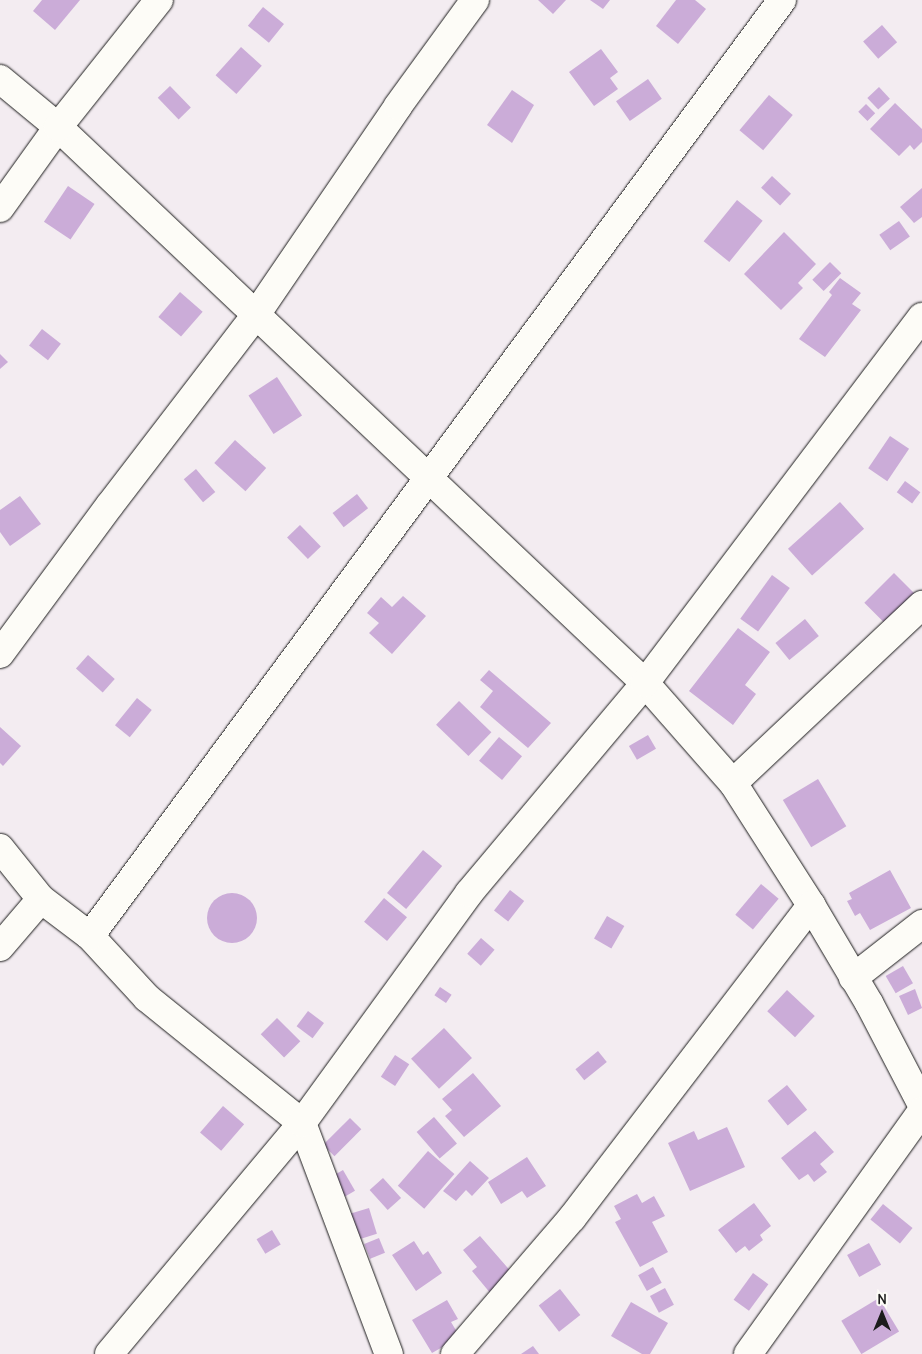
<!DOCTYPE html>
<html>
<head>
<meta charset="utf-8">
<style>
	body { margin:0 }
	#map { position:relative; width:922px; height:1354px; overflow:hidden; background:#f3ecf1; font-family:Delius,sans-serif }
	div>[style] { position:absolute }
	.building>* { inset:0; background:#cbacd8; transform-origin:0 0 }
	.round { border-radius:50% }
	.roads { filter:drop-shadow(0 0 1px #1c1c1c) drop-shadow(0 0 1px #1c1c1c) }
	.street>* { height:28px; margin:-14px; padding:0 14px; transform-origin:14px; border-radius:14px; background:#fdfcf7 }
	span { translate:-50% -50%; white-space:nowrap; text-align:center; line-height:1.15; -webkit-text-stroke:4px #fdfcf7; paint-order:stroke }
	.north { position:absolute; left:857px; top:1289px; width:50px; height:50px; -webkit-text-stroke:4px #fdfcf7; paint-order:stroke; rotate:0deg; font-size:14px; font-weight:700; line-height:20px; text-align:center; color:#1c1c1c }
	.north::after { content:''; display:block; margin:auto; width:18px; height:22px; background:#1c1c1c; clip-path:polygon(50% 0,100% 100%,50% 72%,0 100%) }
</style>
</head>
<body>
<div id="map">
	<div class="building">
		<div style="clip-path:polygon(42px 0,80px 0,55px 30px,33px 11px)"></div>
		<div style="clip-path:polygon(538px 0,566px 0,553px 14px)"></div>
		<div style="clip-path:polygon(590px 0,610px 0,603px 9px)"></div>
		<div style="clip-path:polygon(676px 0,695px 0,706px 9px,678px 44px,656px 26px)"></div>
		<div style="left:263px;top:7px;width:27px;height:24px;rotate:39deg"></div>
		<div style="left:882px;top:25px;width:23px;height:25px;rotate:49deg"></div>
		<div style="left:241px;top:47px;width:28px;height:38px;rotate:42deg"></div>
		<div style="clip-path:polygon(601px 49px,618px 72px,610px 78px,618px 89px,594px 106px,569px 72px)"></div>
		<div style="left:648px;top:79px;width:24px;height:39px;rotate:55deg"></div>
		<div style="left:170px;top:86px;width:30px;height:17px;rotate:46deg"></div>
		<div style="left:879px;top:87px;width:16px;height:16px;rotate:47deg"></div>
		<div style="clip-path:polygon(512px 90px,534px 105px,512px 143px,487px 125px)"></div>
		<div style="left:769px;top:95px;width:31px;height:46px;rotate:40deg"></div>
		<div style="clip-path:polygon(895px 103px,922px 129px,922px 142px,914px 150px,910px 145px,899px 156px,870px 129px)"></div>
		<div style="left:866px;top:104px;width:13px;height:11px;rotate:45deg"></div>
		<div style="left:772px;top:176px;width:26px;height:16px;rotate:43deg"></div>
		<div style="left:68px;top:186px;width:32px;height:43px;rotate:34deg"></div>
		<div style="clip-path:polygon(922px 188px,922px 217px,914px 223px,900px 207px)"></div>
		<div style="left:737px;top:200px;width:33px;height:53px;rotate:39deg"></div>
		<div style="left:899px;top:221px;width:19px;height:24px;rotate:55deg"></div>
		<div style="clip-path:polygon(784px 232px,816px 264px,798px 283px,803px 288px,781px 310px,744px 274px)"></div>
		<div style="left:830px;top:262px;width:16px;height:25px;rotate:45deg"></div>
		<div style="clip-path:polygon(840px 278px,861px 293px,852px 304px,861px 310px,825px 357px,799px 339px,832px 295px,829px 292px)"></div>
		<div style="left:180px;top:292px;width:30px;height:33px;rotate:41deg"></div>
		<div style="left:42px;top:329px;width:24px;height:21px;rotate:38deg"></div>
		<div style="clip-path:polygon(0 354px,8px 362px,0 369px)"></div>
		<div style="left:277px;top:377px;width:46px;height:34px;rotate:57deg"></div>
		<div style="left:890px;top:436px;width:23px;height:39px;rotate:34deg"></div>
		<div style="left:235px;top:440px;width:42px;height:31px;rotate:42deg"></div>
		<div style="left:196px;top:469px;width:30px;height:16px;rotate:50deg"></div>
		<div style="left:905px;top:481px;width:19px;height:14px;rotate:36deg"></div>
		<div style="left:357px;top:494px;width:18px;height:31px;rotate:52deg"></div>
		<div style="clip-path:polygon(20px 496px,41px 524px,10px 546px,0 532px,0 510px)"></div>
		<div style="left:840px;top:502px;width:36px;height:70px;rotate:48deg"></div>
		<div style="left:300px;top:525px;width:30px;height:18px;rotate:46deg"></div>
		<div style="left:894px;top:573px;width:34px;height:42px;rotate:45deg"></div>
		<div style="left:772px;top:575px;width:22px;height:54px;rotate:36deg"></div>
		<div style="clip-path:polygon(403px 596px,426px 616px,392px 654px,369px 633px,379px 623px,367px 613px,381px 597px,392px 607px)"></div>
		<div style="left:805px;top:619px;width:22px;height:38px;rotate:51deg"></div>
		<div style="clip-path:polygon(738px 628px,770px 652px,745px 685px,756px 694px,733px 725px,689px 691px)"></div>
		<div style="left:88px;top:655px;width:36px;height:18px;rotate:42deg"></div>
		<div style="clip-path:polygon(489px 670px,551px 723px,528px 748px,480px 707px,493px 691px,480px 680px)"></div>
		<div style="left:137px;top:698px;width:19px;height:35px;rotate:39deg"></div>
		<div style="left:459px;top:701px;width:45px;height:33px;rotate:44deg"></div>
		<div style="clip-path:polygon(0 727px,21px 746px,3px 766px,0 763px)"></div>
		<div style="left:648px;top:735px;width:16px;height:22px;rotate:60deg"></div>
		<div style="left:499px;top:737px;width:30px;height:31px;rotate:40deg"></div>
		<div style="left:818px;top:779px;width:55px;height:41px;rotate:59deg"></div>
		<div style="left:423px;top:850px;width:25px;height:56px;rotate:40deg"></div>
		<div style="clip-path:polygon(890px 870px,911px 908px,870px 930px,860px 913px,855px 916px,847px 901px,852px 899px,849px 893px)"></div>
		<div style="left:761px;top:884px;width:23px;height:40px;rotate:40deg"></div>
		<div style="left:510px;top:890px;width:18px;height:26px;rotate:38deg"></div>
		<div class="round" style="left:207px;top:893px;width:50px;height:50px"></div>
		<div style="left:384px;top:898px;width:30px;height:31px;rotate:40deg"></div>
		<div style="left:607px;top:916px;width:20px;height:26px;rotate:30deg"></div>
		<div style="left:481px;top:938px;width:18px;height:21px;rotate:41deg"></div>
		<div style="left:903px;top:966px;width:20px;height:20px;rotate:60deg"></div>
		<div style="left:440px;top:987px;width:14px;height:10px;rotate:34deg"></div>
		<div style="clip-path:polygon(915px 989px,922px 1008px,908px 1015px,899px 996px)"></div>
		<div style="left:787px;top:990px;width:38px;height:29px;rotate:43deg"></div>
		<div style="left:308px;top:1011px;width:20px;height:19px;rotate:37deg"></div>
		<div style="left:277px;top:1018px;width:33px;height:23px;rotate:45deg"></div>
		<div style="left:444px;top:1028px;width:41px;height:45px;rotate:47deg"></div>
		<div style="left:598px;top:1051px;width:14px;height:29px;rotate:51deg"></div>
		<div style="left:395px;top:1055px;width:17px;height:26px;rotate:33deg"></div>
		<div style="clip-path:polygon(473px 1073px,501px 1106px,464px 1137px,445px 1116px,452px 1110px,442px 1099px)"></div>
		<div style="left:787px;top:1085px;width:32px;height:25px;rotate:51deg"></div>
		<div style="left:223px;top:1106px;width:28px;height:35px;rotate:41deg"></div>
		<div style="left:434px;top:1117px;width:35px;height:23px;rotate:49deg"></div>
		<div style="left:350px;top:1118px;width:16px;height:38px;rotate:45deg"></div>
		<div style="clip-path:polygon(727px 1127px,745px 1167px,690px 1191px,668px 1143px,694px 1131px,698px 1140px)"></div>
		<div style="clip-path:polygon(815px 1131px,834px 1152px,820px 1164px,827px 1172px,814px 1182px,808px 1174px,799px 1180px,781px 1158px)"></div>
		<div style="left:428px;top:1151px;width:35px;height:46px;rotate:41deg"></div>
		<div style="clip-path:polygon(527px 1157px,546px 1186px,527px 1198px,522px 1191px,501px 1204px,488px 1182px)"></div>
		<div style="clip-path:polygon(470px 1161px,489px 1178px,472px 1196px,466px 1190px,456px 1201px,443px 1191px)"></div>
		<div style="left:343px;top:1170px;width:24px;height:15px;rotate:60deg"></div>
		<div style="left:383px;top:1178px;width:27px;height:18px;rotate:48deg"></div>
		<div style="clip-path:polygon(637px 1194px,642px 1203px,654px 1196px,665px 1216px,652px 1222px,668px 1252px,640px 1267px,615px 1222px,621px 1219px,614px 1206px)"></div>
		<div style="clip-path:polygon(754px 1203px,771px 1226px,760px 1235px,763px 1240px,749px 1251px,745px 1246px,736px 1253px,718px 1230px)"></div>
		<div style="left:883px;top:1204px;width:38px;height:20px;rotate:39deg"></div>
		<div style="left:369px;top:1208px;width:27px;height:19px;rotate:73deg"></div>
		<div style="left:272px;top:1230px;width:17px;height:18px;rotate:59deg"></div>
		<div style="clip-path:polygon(480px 1236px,513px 1274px,491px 1294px,472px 1271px,477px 1267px,463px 1250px)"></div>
		<div style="left:379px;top:1238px;width:16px;height:16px;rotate:68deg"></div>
		<div style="clip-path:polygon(414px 1241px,423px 1255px,428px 1251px,442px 1273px,416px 1291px,392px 1255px)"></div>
		<div style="left:869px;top:1243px;width:25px;height:25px;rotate:61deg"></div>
		<div style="left:653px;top:1267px;width:18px;height:17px;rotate:61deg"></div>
		<div style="left:753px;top:1273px;width:19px;height:33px;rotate:36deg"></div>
		<div style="left:665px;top:1288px;width:19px;height:17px;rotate:62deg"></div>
		<div style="left:560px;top:1289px;width:33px;height:27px;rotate:52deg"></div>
		<div style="left:879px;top:1298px;width:39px;height:44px;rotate:59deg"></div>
		<div style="clip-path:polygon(447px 1300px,458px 1319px,451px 1322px,460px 1337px,432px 1353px,412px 1320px)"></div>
		<div style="clip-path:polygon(631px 1302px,668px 1323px,650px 1354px,642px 1354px,611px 1336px)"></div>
		<div style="clip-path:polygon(533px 1346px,539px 1354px,521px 1354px)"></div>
	</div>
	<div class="roads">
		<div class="street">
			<div style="left:0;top:79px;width:75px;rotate:39.6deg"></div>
			<div style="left:58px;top:127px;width:809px;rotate:43.45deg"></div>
			<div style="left:645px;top:683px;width:133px;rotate:48.7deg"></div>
			<div style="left:733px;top:783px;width:145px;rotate:57.4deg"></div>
			<div style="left:811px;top:905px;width:114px;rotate:59.4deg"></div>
			<div style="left:869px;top:1003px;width:115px;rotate:62.5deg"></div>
			<div style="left:0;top:208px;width:100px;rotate:-54.4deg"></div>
			<div style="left:58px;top:127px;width:162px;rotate:-51.5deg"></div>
			<div style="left:0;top:654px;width:185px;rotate:-53.6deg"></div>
			<div style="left:110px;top:505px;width:238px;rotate:-52.5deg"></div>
			<div style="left:255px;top:316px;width:254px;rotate:-55.7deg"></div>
			<div style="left:398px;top:106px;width:131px;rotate:-54deg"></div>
			<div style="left:733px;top:783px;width:260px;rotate:-43.3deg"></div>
			<div style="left:0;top:848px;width:65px;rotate:51.2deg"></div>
			<div style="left:41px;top:899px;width:61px;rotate:37.1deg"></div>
			<div style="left:90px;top:936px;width:84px;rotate:47.4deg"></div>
			<div style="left:147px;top:998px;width:199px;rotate:38.9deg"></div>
			<div style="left:302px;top:1123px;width:247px;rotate:69.4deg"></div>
			<div style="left:90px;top:936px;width:1164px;rotate:-53.52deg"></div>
			<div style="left:0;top:947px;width:63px;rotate:-49.5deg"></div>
			<div style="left:853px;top:978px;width:88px;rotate:-38deg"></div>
			<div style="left:109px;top:1354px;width:301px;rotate:-50.1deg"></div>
			<div style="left:302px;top:1123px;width:284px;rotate:-54deg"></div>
			<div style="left:469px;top:893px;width:274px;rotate:-50deg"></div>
			<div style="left:645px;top:683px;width:459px;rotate:-52.9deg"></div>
			<div style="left:455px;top:1354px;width:179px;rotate:-49.3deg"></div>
			<div style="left:572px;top:1218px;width:394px;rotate:-52.6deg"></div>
			<div style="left:748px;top:1354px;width:299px;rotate:-54.4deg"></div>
		</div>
	</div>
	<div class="north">N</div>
</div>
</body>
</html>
